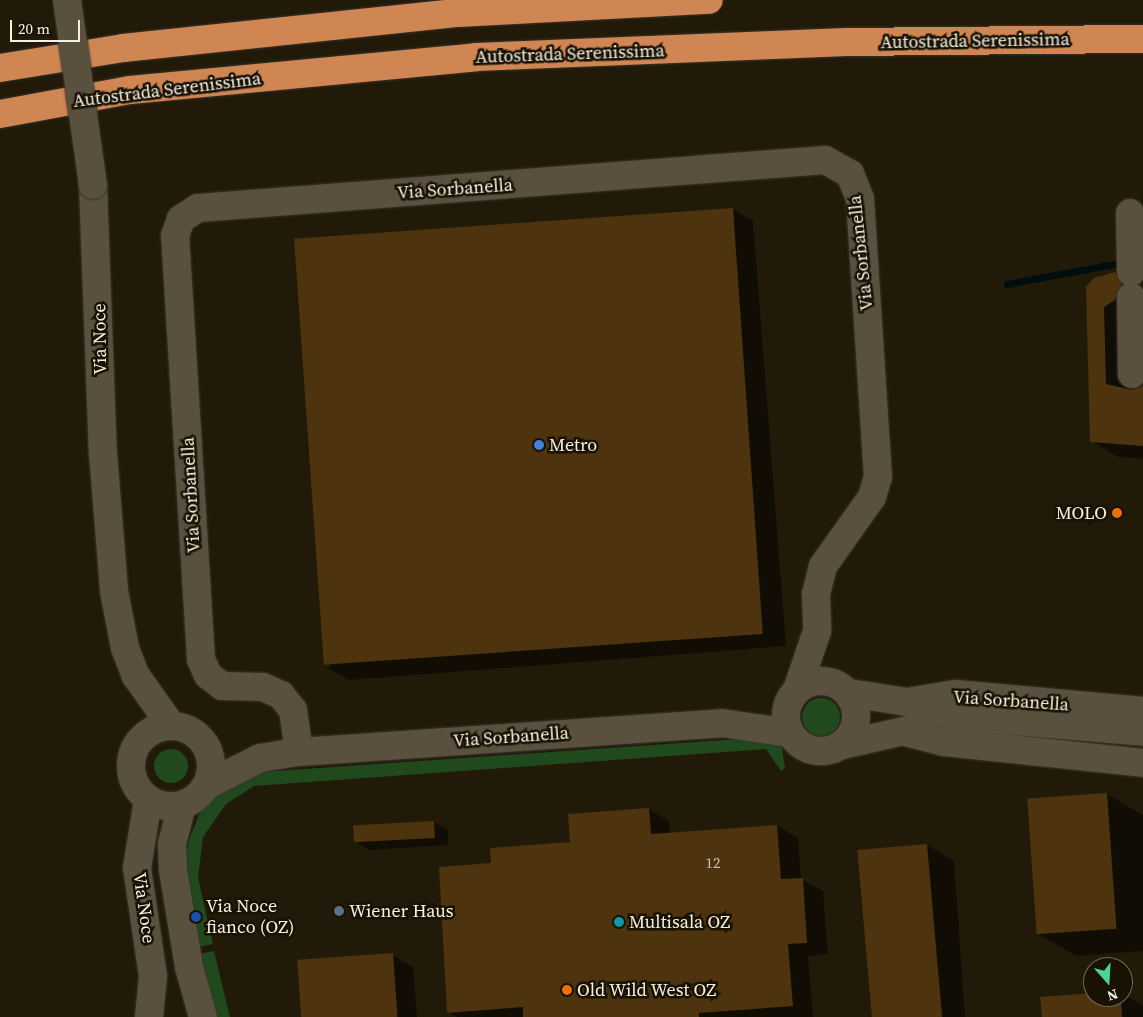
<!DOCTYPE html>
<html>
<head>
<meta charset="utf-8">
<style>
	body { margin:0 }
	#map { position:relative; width:1143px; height:1017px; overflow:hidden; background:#221a09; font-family:"Source Serif 4",serif }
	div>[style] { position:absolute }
	.green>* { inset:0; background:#204a1e }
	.round { border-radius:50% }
	.shadow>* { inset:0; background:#0007 }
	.stream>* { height:7px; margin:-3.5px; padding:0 3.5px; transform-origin:3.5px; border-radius:3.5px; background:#020d0d }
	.building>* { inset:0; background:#4d330e; transform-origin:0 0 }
	.roads { filter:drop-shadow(0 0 1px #3a342e) drop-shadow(0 0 1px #3a342e) }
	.minor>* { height:28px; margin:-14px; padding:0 14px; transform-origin:14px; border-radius:14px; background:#59503d }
	.minor>.ring { margin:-14px; padding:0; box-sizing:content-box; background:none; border:28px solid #59503d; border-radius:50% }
	.highway>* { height:28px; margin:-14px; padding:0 14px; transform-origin:14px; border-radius:14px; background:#d08653 }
	.bridges { filter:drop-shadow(0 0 1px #3a342e) drop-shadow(0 0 1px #3a342e) }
	.minor-bridge>* { height:28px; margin:-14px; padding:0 14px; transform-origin:14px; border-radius:14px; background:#59503d }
	.dots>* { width:14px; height:14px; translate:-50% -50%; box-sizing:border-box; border:2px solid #191102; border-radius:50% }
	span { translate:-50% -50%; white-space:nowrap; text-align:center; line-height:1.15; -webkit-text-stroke:5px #191102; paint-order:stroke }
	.number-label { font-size:15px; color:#cbc1af }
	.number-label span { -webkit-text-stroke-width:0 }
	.street-label { font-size:18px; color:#f5f0e5 }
	.poi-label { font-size:18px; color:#f5f0e5 }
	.left { translate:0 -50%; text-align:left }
	.right { translate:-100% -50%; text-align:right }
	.north { position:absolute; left:1083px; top:957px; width:50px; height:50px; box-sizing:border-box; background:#191102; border:1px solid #716a5d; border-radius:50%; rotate:161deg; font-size:14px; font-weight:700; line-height:20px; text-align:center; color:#f5f0e5 }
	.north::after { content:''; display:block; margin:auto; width:18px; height:22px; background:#4ad49c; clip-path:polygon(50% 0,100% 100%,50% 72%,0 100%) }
	.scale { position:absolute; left:10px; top:20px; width:70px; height:22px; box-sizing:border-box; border:2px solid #f5f0e5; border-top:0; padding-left:6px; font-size:15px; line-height:18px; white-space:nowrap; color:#f5f0e5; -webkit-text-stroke:4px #191102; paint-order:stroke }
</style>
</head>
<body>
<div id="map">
	<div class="green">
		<div class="round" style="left:802px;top:698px;width:38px;height:38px"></div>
		<div style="clip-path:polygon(754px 738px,775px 742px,782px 748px,785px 768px,781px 771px,766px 749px,254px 786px,226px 804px,203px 837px,198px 878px,213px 944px,198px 947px,185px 860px,189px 840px,200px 812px,215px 794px,261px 772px)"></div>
		<div class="round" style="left:154px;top:749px;width:34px;height:34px"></div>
		<div style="clip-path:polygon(214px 951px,227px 1005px,230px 1017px,212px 1017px,199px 954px)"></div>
	</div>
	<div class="shadow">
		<div style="clip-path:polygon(733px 209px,753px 221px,786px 646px,349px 680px,328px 668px)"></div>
		<div style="clip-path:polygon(1115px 274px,1143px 290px,1143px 314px,1130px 322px,1132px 391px,1143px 387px,1143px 459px,1118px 457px,1091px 441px,1087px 287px,1102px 275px)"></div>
		<div style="clip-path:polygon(1107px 794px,1143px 815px,1143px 951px,1076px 956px,1038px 934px)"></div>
		<div style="clip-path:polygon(648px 809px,669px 821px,670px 834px,777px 826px,798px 838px,801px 879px,823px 891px,828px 954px,808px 956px,813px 1017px,457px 1017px,448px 1012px,492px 864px,571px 843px)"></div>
		<div style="clip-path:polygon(434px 822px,448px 830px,448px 845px,369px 850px,356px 842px)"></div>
		<div style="clip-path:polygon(927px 845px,954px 861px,965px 1017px,872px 1017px)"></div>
		<div style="clip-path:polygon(392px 955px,413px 967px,417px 1017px,302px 1017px)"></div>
		<div style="clip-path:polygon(1093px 994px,1123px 994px,1143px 1005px,1143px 1017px,1043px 1017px)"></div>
	</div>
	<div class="stream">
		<div style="left:1007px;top:284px;width:120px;rotate:-10.6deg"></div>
	</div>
	<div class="building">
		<div style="left:733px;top:208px;width:427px;height:440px;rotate:86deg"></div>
		<div style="clip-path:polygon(1115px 272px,1122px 284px,1115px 300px,1104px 307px,1106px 384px,1132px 390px,1143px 386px,1143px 446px,1090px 442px,1086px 287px,1094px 278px)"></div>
		<div style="left:1107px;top:793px;width:136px;height:80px;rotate:86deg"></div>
		<div style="clip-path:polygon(649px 808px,651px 834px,777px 825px,781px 879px,803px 878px,807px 943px,788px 944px,793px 1006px,699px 1013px,699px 1017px,523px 1017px,523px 1007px,447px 1013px,439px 867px,491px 863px,490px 848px,570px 842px,568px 814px)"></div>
		<div style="left:434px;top:821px;width:17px;height:81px;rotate:87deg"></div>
		<div style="left:927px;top:844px;width:174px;height:70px;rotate:85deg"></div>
		<div style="left:393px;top:953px;width:64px;height:96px;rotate:86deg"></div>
		<div style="clip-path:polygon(1093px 993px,1093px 997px,1121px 997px,1122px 1017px,1042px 1017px,1040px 997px)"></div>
	</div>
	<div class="roads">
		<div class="minor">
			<div style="left:93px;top:185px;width:268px;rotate:87.9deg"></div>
			<div style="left:103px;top:453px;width:138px;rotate:85.4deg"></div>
			<div style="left:114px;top:591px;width:58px;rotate:79.1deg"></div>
			<div style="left:125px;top:648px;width:30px;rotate:69deg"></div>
			<div style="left:136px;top:676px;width:60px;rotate:54.5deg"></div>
			<div style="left:1130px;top:213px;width:59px;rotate:89deg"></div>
			<div style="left:1131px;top:297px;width:77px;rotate:89.3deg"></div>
			<div class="ring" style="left:786px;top:681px;width:42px;height:42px"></div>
			<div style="left:849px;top:693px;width:59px;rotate:8.8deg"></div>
			<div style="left:907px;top:702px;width:50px;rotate:-9.3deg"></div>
			<div style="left:956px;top:694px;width:188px;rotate:5.2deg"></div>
			<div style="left:914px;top:704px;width:42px;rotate:16.7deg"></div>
			<div style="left:954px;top:716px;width:190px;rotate:4.8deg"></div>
			<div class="ring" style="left:131px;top:726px;width:52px;height:52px"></div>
			<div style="left:905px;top:732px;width:40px;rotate:14.4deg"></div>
			<div style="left:944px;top:742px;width:200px;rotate:6deg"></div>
			<div style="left:842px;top:745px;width:81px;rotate:-12.8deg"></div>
			<div style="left:299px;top:752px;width:42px;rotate:-98.1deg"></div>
			<div style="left:293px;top:710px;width:19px;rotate:-129deg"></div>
			<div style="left:281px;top:695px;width:20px;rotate:-156deg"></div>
			<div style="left:263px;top:687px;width:41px;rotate:-178.6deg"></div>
			<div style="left:222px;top:686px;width:18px;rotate:-142deg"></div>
			<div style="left:208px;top:675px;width:17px;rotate:-114deg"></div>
			<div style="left:201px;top:659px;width:424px;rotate:-93.5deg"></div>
			<div style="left:175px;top:236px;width:18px;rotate:-71deg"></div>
			<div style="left:181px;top:219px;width:20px;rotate:-33deg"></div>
			<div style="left:198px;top:208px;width:629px;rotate:-4.38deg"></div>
			<div style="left:825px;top:160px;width:29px;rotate:29deg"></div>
			<div style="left:850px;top:174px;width:27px;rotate:68deg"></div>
			<div style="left:860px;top:199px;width:279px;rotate:86.3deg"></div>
			<div style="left:878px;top:477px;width:21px;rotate:107deg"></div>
			<div style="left:872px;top:497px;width:85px;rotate:125.4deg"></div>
			<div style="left:823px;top:566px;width:29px;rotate:104deg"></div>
			<div style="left:816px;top:594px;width:37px;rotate:88deg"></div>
			<div style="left:817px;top:631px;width:62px;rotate:108.7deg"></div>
			<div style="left:207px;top:785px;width:59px;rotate:-27deg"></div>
			<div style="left:260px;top:758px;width:39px;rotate:-9deg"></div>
			<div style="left:299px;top:752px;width:424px;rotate:-3.9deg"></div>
			<div style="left:722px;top:723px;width:69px;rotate:8.4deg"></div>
			<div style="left:148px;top:800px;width:69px;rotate:99.2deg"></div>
			<div style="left:137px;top:868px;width:109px;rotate:81.6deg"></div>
			<div style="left:153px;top:976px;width:41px;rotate:95.6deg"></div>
			<div style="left:182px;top:805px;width:40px;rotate:104.4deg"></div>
			<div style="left:172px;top:844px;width:26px;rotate:88deg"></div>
			<div style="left:173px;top:870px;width:98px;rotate:80.6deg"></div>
			<div style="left:189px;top:967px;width:52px;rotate:74.4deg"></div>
		</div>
		<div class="highway">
			<div style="left:0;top:68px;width:125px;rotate:-9.2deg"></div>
			<div style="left:123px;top:48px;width:337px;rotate:-6deg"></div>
			<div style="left:458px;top:13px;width:251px;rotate:-3deg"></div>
			<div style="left:0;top:114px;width:132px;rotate:-10.5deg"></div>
			<div style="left:130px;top:90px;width:348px;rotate:-5.4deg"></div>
			<div style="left:476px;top:57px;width:371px;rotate:-2.3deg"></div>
			<div style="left:847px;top:42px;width:296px;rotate:-0.6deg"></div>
		</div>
	</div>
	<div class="bridges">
		<div class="minor-bridge">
			<div style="left:67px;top:0;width:187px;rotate:82deg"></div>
		</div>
	</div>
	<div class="dots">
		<div style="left:539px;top:445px;background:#3f7fe0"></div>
		<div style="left:1117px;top:513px;background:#e8710a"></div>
		<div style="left:339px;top:911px;background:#5c6f8a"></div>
		<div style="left:196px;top:917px;background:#1a4fb4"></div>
		<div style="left:619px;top:922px;background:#0f9aa8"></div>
		<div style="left:567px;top:990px;background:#e8710a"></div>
	</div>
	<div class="number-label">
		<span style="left:713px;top:863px">12</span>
	</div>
	<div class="street-label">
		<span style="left:975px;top:41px;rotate:-1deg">Autostrada Serenissima</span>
		<span style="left:570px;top:54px;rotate:-2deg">Autostrada Serenissima</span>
		<span style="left:167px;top:90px;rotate:-7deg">Autostrada Serenissima</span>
		<span style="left:455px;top:189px;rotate:-4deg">Via Sorbanella</span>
		<span style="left:861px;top:253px;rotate:-96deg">Via Sorbanella</span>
		<span style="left:100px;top:339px;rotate:-91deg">Via Noce</span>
		<span style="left:191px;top:495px;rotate:-93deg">Via Sorbanella</span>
		<span style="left:1011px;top:701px;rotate:4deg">Via Sorbanella</span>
		<span style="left:511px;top:737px;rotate:-4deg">Via Sorbanella</span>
		<span style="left:144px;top:908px;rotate:82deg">Via Noce</span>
	</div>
	<div class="poi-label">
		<span class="left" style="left:549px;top:445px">Metro</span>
		<span class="right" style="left:1107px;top:513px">MOLO</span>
		<span class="left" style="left:206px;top:917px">Via Noce<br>fianco (OZ)</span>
		<span class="left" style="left:349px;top:911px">Wiener Haus</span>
		<span class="left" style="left:629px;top:922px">Multisala OZ</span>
		<span class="left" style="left:577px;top:990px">Old Wild West OZ</span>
	</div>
	<div class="north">N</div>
	<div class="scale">20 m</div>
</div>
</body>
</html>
